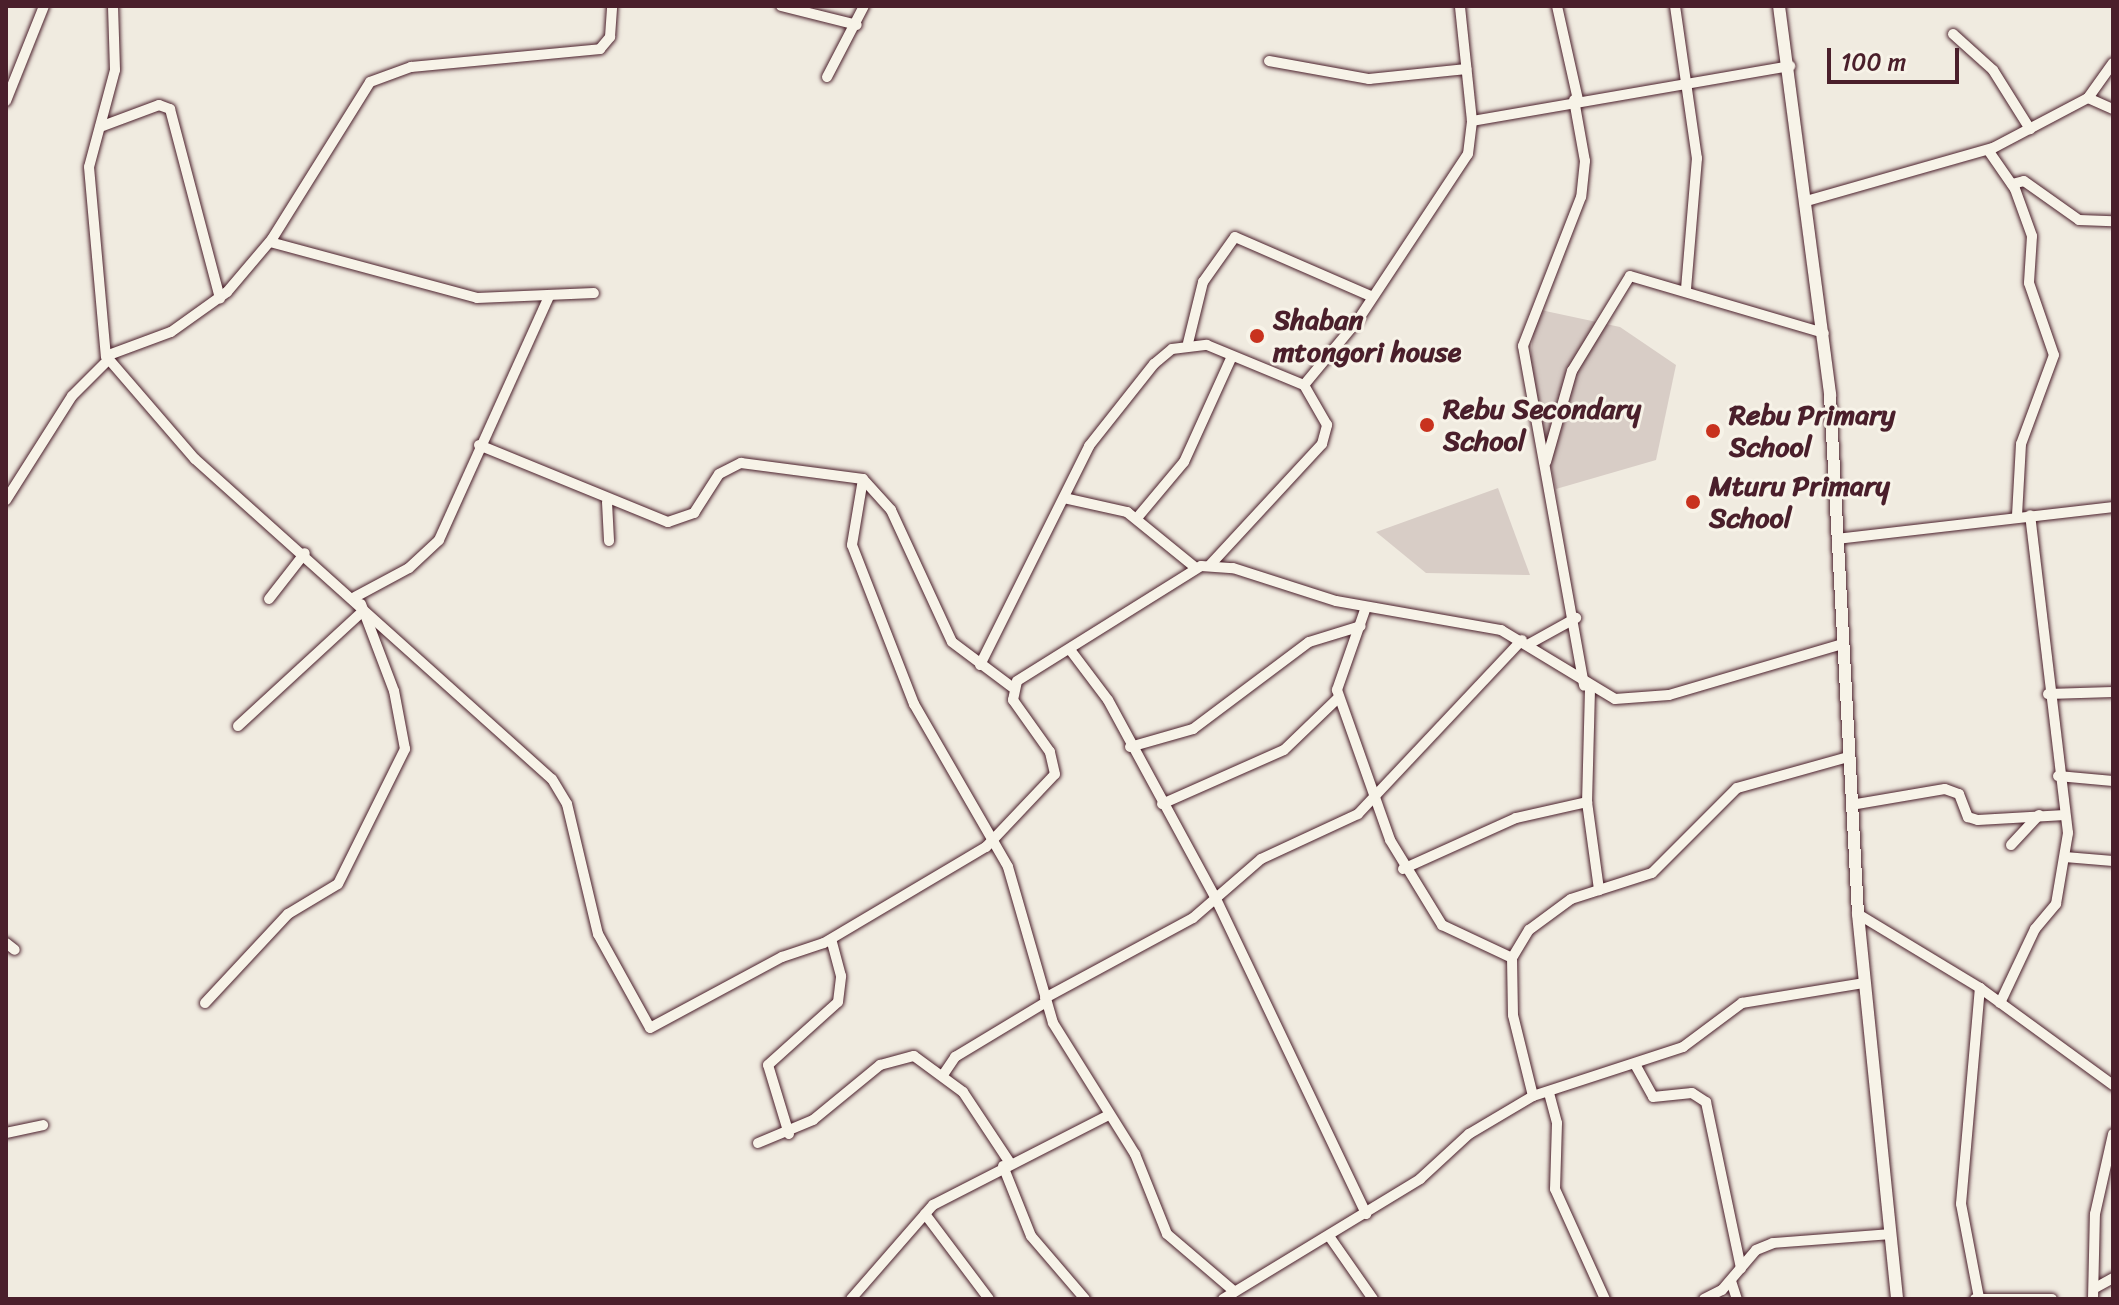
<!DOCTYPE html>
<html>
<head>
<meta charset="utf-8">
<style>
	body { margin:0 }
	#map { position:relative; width:2119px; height:1305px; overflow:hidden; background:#f0ebe0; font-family:Sriracha,sans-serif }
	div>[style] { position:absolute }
	.green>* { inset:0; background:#d8cdc6 }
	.roads { filter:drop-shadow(0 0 2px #4a1f2b) drop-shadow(0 0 2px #4a1f2b) }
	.minor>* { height:10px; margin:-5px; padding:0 5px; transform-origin:5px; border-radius:5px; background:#f7f3e8 }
	.major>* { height:12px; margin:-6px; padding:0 6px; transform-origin:6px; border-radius:6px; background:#f7f3e8 }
	.dots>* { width:22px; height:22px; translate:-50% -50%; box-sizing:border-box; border:4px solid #f7f3e8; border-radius:50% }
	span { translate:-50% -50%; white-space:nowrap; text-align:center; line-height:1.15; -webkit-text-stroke:6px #f7f3e8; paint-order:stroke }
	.poi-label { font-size:28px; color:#4a1f2b; font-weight:700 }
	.left { translate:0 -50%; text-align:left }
	.frame { position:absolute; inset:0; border:8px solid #4a1f2b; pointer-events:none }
	.scale { position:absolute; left:1827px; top:48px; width:132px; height:36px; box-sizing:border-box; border:4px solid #4a1f2b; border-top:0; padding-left:10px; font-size:24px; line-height:28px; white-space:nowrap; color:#4a1f2b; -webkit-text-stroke:6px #f7f3e8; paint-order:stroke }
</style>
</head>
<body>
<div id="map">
	<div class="green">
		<div style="clip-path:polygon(1536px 309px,1620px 327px,1676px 365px,1656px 460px,1556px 489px,1529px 370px)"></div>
		<div style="clip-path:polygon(1498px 488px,1530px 575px,1426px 573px,1376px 532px)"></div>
	</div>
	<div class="roads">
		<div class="minor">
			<div style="left:113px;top:6px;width:64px;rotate:88.2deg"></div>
			<div style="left:115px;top:70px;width:100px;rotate:105deg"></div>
			<div style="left:89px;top:167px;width:190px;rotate:84.9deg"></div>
			<div style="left:106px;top:356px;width:136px;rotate:49.2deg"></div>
			<div style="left:195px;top:459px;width:479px;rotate:41.9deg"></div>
			<div style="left:552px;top:779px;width:29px;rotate:59deg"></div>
			<div style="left:567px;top:804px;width:134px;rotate:76.6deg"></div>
			<div style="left:598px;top:934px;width:107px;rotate:61deg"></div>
			<div style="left:650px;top:1028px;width:150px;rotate:-28.3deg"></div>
			<div style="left:782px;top:957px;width:44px;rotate:-18.4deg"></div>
			<div style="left:824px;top:943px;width:188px;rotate:-30.7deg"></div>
			<div style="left:986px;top:847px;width:100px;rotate:-46.6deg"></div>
			<div style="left:1055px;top:774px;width:23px;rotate:-103deg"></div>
			<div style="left:1050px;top:752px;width:64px;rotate:-125.4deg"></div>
			<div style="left:1013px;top:700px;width:19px;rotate:-78deg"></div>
			<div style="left:1017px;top:681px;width:217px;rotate:-32deg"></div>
			<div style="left:1201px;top:566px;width:32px;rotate:4deg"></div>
			<div style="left:1233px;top:568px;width:108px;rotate:17.8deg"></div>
			<div style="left:1336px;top:601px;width:168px;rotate:10deg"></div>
			<div style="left:1501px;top:630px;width:133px;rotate:31.2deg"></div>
			<div style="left:1615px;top:699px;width:54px;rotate:-4.2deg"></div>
			<div style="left:1669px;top:695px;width:180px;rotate:-16.4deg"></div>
			<div style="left:781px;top:6px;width:78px;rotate:14deg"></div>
			<div style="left:1557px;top:6px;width:96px;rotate:77.4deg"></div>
			<div style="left:1675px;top:6px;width:154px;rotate:81.8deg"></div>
			<div style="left:1697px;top:158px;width:132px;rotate:94.8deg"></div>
			<div style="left:1953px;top:34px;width:54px;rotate:42deg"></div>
			<div style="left:1993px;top:70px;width:70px;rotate:57.9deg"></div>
			<div style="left:1269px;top:61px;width:102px;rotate:10.2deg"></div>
			<div style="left:1369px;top:79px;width:98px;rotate:-5.9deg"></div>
			<div style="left:827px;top:77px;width:80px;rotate:-62.5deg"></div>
			<div style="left:2088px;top:98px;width:27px;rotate:24deg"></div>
			<div style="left:1574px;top:100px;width:62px;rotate:79.8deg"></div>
			<div style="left:1585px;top:161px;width:36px;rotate:96deg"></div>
			<div style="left:1581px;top:197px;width:160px;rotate:111.3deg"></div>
			<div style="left:1523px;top:346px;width:345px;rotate:79.8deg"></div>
			<div style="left:6px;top:101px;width:102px;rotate:-68.2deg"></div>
			<div style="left:1472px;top:121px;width:323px;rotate:-9.8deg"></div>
			<div style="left:100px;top:127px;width:63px;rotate:-20.4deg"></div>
			<div style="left:159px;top:105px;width:12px;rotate:20deg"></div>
			<div style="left:170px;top:109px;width:196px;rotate:75.2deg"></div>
			<div style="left:1988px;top:150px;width:47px;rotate:55.3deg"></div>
			<div style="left:2015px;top:189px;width:50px;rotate:70.1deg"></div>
			<div style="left:2032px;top:236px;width:47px;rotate:93.7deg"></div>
			<div style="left:2029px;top:283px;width:76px;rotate:70.9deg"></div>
			<div style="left:2054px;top:355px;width:95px;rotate:110.3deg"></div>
			<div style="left:2021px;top:444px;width:72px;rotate:93.2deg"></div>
			<div style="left:2012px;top:184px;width:12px;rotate:-14deg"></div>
			<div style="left:2024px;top:181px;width:67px;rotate:35.3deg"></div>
			<div style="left:2079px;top:220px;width:34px;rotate:2deg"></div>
			<div style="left:1810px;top:200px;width:190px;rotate:-15.9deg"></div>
			<div style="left:1993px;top:148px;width:107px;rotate:-27.8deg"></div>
			<div style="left:2088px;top:98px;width:43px;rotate:-54.5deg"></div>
			<div style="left:270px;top:242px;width:214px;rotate:15.1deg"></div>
			<div style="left:477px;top:298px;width:117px;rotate:-2.4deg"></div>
			<div style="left:1188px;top:343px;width:63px;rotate:-76.2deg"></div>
			<div style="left:1203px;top:282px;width:55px;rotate:-54.6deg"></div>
			<div style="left:1235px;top:237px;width:150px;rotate:23.5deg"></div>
			<div style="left:106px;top:356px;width:69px;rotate:-20.3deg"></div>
			<div style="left:171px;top:332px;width:69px;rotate:-35.5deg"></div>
			<div style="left:227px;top:292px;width:70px;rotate:-49.7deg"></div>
			<div style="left:272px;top:239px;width:185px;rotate:-58deg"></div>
			<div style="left:370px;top:82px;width:44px;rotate:-20.1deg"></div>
			<div style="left:411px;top:67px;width:190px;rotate:-5.4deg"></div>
			<div style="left:600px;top:49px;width:16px;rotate:-50deg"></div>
			<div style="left:610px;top:37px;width:31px;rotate:-86deg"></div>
			<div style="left:479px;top:445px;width:204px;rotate:22.2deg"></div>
			<div style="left:668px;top:522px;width:28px;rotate:-19deg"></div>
			<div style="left:694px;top:513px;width:46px;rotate:-57.3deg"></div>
			<div style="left:719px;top:474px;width:25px;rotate:-27deg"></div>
			<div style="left:741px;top:463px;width:123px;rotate:7.5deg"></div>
			<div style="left:863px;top:479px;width:42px;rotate:47.9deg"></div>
			<div style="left:891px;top:510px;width:145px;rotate:65.2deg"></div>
			<div style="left:952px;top:642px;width:75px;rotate:36.9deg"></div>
			<div style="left:1546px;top:462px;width:95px;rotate:-74.1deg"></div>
			<div style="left:1572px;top:371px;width:111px;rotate:-58.6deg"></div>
			<div style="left:1630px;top:276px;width:202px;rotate:16.4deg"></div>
			<div style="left:863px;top:479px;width:67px;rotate:99.5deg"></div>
			<div style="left:852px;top:545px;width:171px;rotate:68.7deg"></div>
			<div style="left:914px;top:704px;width:188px;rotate:60deg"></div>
			<div style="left:1008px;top:867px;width:162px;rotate:73.9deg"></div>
			<div style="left:1053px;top:1023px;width:155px;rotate:58deg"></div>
			<div style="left:1135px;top:1154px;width:86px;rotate:68.2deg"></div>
			<div style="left:1167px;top:1234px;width:89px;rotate:40.5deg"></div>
			<div style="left:1064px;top:498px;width:65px;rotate:12.5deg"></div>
			<div style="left:1127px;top:512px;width:89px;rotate:39.1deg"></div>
			<div style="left:6px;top:500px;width:123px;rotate:-57.6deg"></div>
			<div style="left:72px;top:396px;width:52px;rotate:-45deg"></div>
			<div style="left:607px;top:502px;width:39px;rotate:87deg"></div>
			<div style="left:1137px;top:518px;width:73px;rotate:-50deg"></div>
			<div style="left:1184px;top:462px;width:116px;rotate:-65.6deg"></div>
			<div style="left:1837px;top:539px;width:278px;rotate:-6.6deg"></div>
			<div style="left:1210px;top:565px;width:165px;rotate:-47.2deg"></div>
			<div style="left:1322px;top:444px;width:20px;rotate:-75deg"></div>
			<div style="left:1327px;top:425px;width:46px;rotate:-119.9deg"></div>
			<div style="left:355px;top:597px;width:61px;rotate:-28.2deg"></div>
			<div style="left:409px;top:568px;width:41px;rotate:-43deg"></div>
			<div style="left:439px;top:540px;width:268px;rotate:-65.7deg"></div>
			<div style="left:269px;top:599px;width:58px;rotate:-52deg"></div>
			<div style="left:1366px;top:607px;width:88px;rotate:109.3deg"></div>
			<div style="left:1337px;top:690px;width:159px;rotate:70.5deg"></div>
			<div style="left:1390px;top:840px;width:100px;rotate:58.5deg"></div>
			<div style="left:1442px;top:925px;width:77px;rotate:25.2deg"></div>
			<div style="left:1529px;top:644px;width:54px;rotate:-29deg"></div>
			<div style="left:1071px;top:651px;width:61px;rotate:52.9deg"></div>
			<div style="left:1108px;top:700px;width:226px;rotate:61.5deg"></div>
			<div style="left:1216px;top:899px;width:349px;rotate:64.5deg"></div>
			<div style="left:980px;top:665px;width:245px;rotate:-63.5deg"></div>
			<div style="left:1089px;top:446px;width:105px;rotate:-51.6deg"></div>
			<div style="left:1154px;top:364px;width:23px;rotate:-40deg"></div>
			<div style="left:1172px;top:349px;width:35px;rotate:-7deg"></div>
			<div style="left:1207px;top:345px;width:105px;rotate:22.4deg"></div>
			<div style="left:1304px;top:385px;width:85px;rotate:-50.3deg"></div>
			<div style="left:1358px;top:320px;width:199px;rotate:-56.5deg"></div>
			<div style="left:1468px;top:154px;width:33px;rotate:-83deg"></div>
			<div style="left:1472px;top:121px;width:116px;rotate:-96deg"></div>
			<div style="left:1590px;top:689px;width:113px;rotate:91.5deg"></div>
			<div style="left:1587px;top:802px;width:89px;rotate:82.2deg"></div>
			<div style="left:2048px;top:694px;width:65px;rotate:-1.8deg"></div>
			<div style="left:238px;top:726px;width:170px;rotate:-42.6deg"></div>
			<div style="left:1130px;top:747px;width:66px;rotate:-15.9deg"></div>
			<div style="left:1193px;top:729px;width:145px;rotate:-36.9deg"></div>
			<div style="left:1309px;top:642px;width:54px;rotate:-17.1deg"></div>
			<div style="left:2058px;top:776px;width:55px;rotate:5.2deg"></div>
			<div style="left:1162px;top:804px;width:133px;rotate:-23.9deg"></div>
			<div style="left:1284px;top:750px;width:76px;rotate:-43.9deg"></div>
			<div style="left:1851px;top:805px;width:95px;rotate:-9.7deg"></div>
			<div style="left:1945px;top:789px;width:15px;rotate:20deg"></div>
			<div style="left:1959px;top:794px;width:25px;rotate:69deg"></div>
			<div style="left:1968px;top:817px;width:10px;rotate:17deg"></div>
			<div style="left:1978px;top:820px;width:87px;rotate:-3.3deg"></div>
			<div style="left:2011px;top:845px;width:41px;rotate:-47deg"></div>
			<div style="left:2065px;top:857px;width:48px;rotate:4.8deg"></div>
			<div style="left:1403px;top:869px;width:124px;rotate:-24.3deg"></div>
			<div style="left:1516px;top:818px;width:73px;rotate:-12.7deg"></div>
			<div style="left:1858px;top:914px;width:143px;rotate:31.2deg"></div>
			<div style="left:1980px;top:988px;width:165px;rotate:36.1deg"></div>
			<div style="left:6px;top:943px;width:11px;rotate:38deg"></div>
			<div style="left:1045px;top:998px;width:168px;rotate:-28.4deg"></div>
			<div style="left:1193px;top:918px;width:90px;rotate:-40.9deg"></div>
			<div style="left:1261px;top:859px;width:107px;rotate:-24.9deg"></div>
			<div style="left:1358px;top:814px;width:239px;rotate:-46.7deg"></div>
			<div style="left:205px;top:1003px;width:122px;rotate:-47deg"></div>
			<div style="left:288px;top:914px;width:58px;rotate:-31deg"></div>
			<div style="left:338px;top:884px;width:151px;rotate:-63.6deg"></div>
			<div style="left:405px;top:749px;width:59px;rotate:-100.7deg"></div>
			<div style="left:394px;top:691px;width:93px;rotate:-110.8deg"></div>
			<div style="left:2000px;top:1003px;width:82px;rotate:-64.7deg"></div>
			<div style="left:2035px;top:929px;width:33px;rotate:-50deg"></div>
			<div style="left:2056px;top:904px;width:72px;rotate:-80.4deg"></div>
			<div style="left:2068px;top:833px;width:320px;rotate:-96.8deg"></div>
			<div style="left:1636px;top:1066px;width:35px;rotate:61deg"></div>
			<div style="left:1653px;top:1097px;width:39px;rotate:-6deg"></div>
			<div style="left:1692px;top:1093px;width:17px;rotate:33deg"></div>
			<div style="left:1706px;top:1102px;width:170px;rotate:78.1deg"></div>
			<div style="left:943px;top:1075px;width:22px;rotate:-56deg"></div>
			<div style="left:955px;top:1057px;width:106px;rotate:-31.1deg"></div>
			<div style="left:1549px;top:1093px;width:31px;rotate:75deg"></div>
			<div style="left:1557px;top:1123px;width:66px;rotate:91.7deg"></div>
			<div style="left:1555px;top:1189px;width:121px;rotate:65.6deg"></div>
			<div style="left:1533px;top:1096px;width:83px;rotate:-103.9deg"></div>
			<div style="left:1513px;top:1015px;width:57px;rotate:-91deg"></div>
			<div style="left:1512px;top:958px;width:33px;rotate:-59deg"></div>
			<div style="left:1529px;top:930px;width:52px;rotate:-36.4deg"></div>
			<div style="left:1571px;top:899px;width:85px;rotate:-17.8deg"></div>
			<div style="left:1652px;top:873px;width:120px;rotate:-45deg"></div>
			<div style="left:1737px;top:788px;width:115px;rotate:-15.6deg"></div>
			<div style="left:6px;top:1133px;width:38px;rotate:-12deg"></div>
			<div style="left:789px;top:1134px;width:72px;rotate:-106.9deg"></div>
			<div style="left:768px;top:1065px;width:94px;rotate:-42deg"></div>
			<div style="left:838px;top:1002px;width:26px;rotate:-83deg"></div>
			<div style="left:841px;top:976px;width:38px;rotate:-105deg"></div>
			<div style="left:758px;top:1143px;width:60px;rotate:-22.7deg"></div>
			<div style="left:813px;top:1120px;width:87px;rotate:-39.4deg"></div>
			<div style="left:880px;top:1065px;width:35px;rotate:-15deg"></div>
			<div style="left:914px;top:1056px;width:61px;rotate:36.3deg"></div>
			<div style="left:963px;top:1092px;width:85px;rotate:56.5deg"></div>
			<div style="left:1003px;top:1166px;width:75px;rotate:68.2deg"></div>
			<div style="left:1031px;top:1236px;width:83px;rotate:49.4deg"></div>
			<div style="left:925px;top:1214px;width:106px;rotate:53deg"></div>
			<div style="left:1329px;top:1236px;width:77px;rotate:55.1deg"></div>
			<div style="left:1731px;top:1281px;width:19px;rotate:72deg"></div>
			<div style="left:2095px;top:1288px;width:21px;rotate:-29deg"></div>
			<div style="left:1979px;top:1298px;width:96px;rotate:-100.8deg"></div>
			<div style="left:1961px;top:1204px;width:217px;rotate:-85deg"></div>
			<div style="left:851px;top:1299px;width:125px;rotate:-48.9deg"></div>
			<div style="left:933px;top:1205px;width:195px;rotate:-27.1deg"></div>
			<div style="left:1223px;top:1299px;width:231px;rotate:-31.3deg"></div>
			<div style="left:1420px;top:1179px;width:67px;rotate:-42.6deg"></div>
			<div style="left:1469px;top:1134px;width:74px;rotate:-30.7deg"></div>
			<div style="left:1533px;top:1096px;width:158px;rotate:-18.1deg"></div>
			<div style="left:1683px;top:1047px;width:74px;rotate:-36.7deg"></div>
			<div style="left:1742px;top:1003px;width:124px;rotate:-9.3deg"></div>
			<div style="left:1704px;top:1299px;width:20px;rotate:-27deg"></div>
			<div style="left:1722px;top:1290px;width:52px;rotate:-49.6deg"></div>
			<div style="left:1756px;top:1250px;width:18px;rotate:-22deg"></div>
			<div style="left:1773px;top:1243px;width:117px;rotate:-4.4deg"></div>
			<div style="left:1975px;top:1299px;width:77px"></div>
			<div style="left:2093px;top:1299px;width:85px;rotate:-88.7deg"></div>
			<div style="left:2095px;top:1214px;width:82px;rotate:-77.3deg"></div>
		</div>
		<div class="major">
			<div style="left:1779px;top:6px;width:392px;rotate:82.5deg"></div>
			<div style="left:1830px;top:395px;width:520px;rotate:86.91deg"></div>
			<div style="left:1858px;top:914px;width:387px;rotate:84.2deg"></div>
		</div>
	</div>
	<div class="dots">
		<div style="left:1257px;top:336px;background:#c8321e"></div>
		<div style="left:1427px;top:425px;background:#c8321e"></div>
		<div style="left:1713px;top:431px;background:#c8321e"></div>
		<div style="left:1693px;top:502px;background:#c8321e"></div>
	</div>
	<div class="poi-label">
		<span class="left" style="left:1273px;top:336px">Shaban<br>mtongori house</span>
		<span class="left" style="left:1443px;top:425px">Rebu Secondary<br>School</span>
		<span class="left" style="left:1729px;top:431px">Rebu Primary<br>School</span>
		<span class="left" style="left:1709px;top:502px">Mturu Primary<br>School</span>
	</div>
	<div class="frame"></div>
	<div class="scale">100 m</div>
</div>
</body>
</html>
